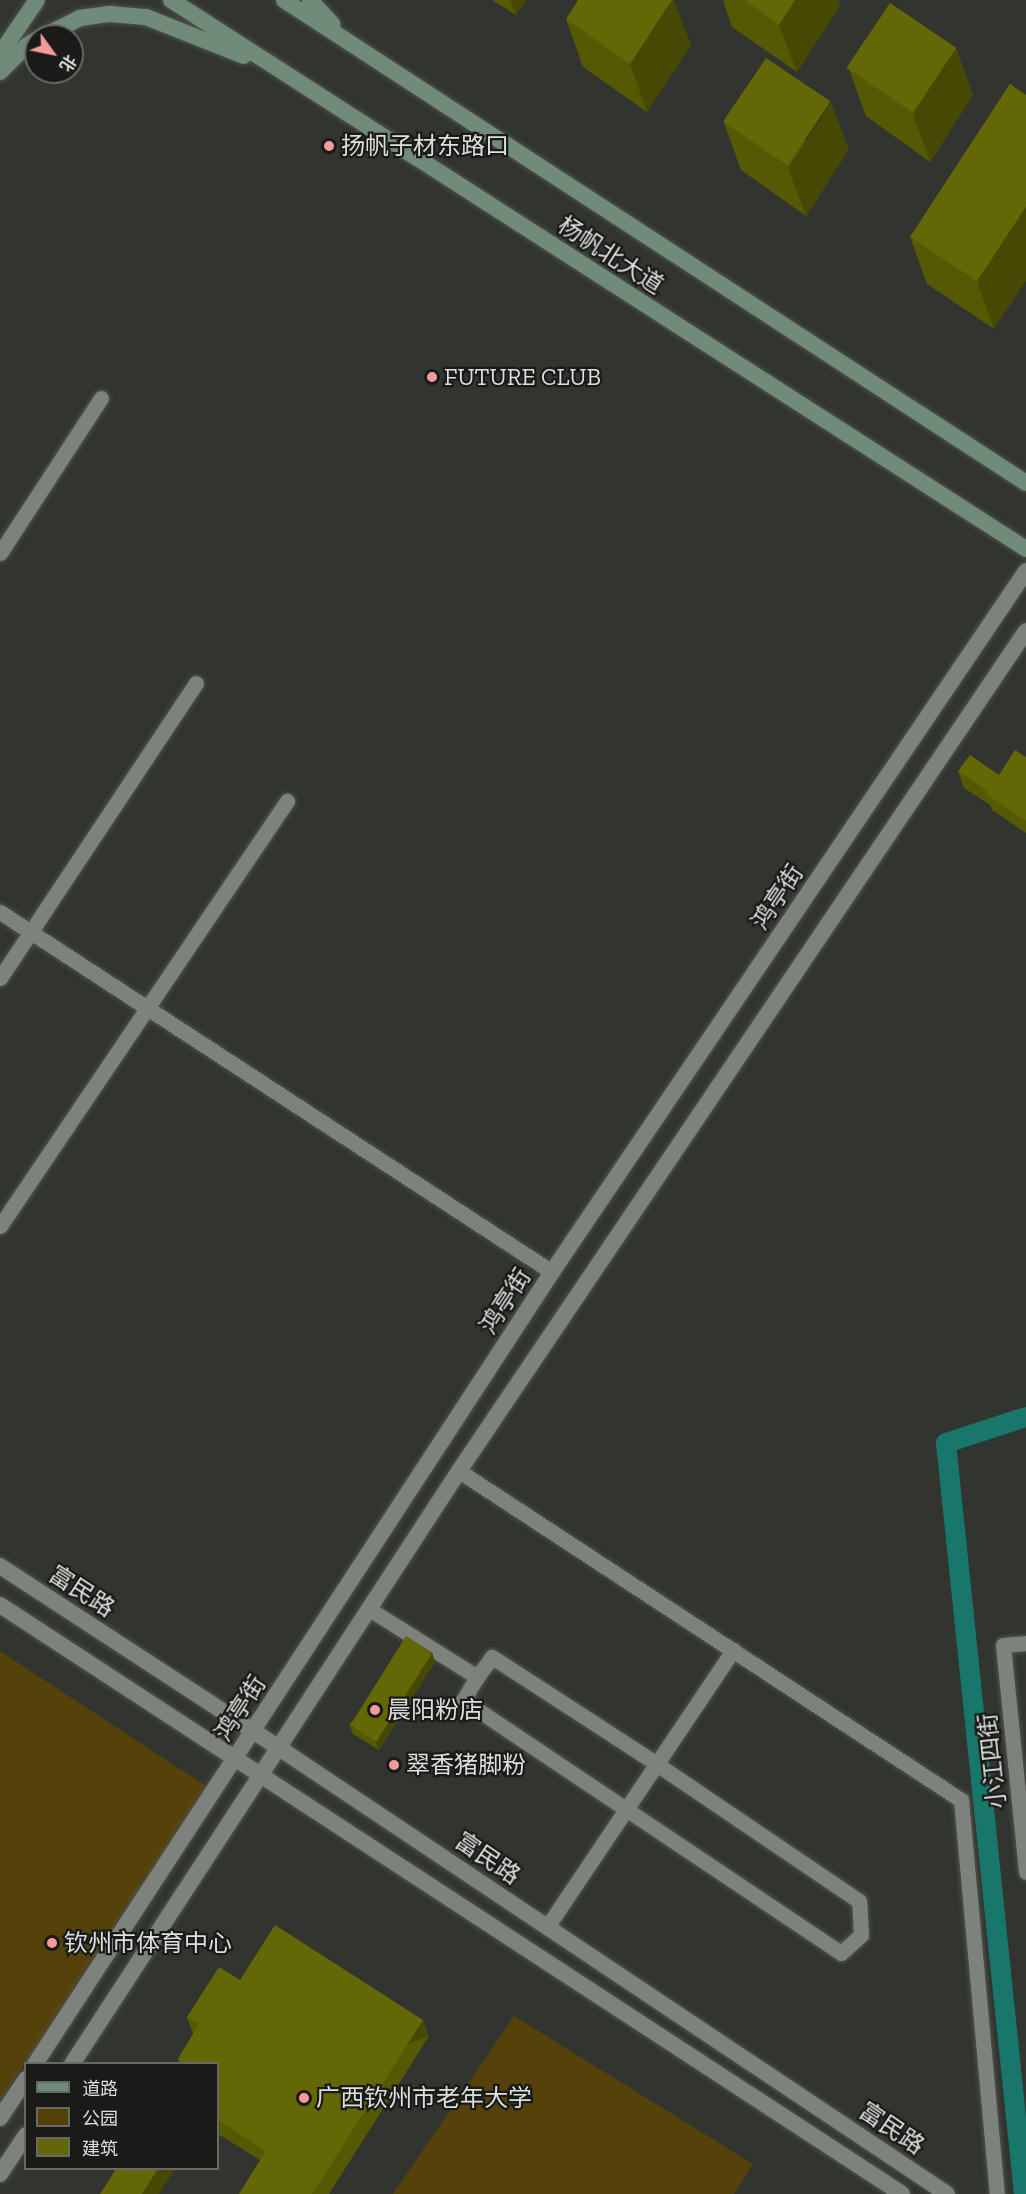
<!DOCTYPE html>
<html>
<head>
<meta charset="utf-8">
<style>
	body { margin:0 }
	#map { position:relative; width:1026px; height:2194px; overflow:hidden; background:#31342f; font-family:"Zilla Slab","Noto Sans SC",serif }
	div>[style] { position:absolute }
	.green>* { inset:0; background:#55420b }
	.canal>* { height:20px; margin:-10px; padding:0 10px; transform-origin:10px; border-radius:10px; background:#18776a }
	.roads { filter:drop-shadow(0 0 2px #50534f) drop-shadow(0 0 2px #50534f) }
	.minor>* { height:15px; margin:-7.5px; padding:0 7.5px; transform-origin:7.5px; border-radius:7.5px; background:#7e827c }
	.tertiary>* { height:16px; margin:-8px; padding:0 8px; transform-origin:8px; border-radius:8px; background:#7e827c }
	.secondary>* { height:16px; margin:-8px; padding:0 8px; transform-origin:8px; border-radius:8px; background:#718b7a }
	.wall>* { inset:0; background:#565904 }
	.shaded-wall>* { inset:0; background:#464804; transform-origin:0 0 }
	.building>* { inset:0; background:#646705; transform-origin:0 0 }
	.dots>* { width:16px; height:16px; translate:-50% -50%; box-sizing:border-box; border:3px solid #1a1b19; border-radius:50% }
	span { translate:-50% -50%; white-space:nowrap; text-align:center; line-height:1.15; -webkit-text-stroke:4.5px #1a1b19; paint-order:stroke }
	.poi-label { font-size:24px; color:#dddfdc }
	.left { translate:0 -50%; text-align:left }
	.street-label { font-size:24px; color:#dddfdc }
	.legend { position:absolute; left:24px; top:2062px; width:195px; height:108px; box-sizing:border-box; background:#1a1b19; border:2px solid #686967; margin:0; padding:8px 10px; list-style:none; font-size:18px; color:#dddfdc }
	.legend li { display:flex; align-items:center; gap:12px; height:30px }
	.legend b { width:30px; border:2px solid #686967 }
	.north { position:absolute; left:24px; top:24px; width:60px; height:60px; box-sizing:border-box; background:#1a1b19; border:2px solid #686967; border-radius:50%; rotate:123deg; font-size:16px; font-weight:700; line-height:24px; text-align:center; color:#dddfdc }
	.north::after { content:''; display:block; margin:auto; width:21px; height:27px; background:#f59b9c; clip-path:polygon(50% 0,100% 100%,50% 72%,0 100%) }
</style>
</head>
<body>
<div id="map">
	<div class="green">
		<div style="clip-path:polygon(0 1651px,206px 1786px,0 2101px)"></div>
		<div style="clip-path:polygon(514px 2016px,753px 2164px,734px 2194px,393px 2194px)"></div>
	</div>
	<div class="canal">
		<div style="left:1024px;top:2194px;width:755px;rotate:-95.93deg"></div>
		<div style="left:946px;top:1443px;width:84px;rotate:-18deg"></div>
	</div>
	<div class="roads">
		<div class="minor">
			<div style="left:0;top:553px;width:185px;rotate:-56.9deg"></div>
			<div style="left:0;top:912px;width:659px;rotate:33.11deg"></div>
			<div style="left:0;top:978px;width:354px;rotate:-56.4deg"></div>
			<div style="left:0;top:1226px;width:513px;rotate:-55.97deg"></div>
			<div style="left:459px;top:1471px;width:600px;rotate:33.24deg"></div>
			<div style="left:961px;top:1800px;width:396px;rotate:84.8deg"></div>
			<div style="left:369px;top:1609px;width:128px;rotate:32.2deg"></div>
			<div style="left:477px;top:1677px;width:27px;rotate:121deg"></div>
			<div style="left:463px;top:1700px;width:455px;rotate:33.8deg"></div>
			<div style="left:841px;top:1953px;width:27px;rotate:-42deg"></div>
			<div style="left:861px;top:1935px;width:34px;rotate:-93deg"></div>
			<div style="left:859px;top:1901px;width:244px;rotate:-145.9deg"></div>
			<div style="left:657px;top:1764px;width:197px;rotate:-147deg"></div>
			<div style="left:492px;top:1657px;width:25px;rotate:127deg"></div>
			<div style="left:1026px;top:1643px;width:23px;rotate:175deg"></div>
			<div style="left:1003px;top:1645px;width:228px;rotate:84.2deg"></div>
			<div style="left:547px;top:1927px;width:334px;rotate:-56.1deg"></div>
		</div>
		<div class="tertiary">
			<div style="left:0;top:1566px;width:333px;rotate:33.1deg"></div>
			<div style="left:279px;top:1748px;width:803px;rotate:33.73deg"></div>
			<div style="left:0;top:1605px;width:1077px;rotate:33.14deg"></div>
			<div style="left:35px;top:2064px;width:946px;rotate:-56.86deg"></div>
			<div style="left:552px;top:1272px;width:846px;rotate:-55.93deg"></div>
			<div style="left:72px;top:2064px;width:708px;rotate:-56.87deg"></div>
			<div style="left:459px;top:1471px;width:1013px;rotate:-55.98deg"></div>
			<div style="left:0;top:2118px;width:47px;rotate:-56.3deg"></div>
			<div style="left:0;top:2174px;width:47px;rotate:-56.3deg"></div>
		</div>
		<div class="secondary">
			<div style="left:171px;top:0;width:1016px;rotate:32.7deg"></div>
			<div style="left:284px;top:0;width:885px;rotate:33.06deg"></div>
			<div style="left:310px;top:0;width:33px;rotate:47deg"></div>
			<div style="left:44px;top:36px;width:40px;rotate:-26.6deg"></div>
			<div style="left:80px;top:18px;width:30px;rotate:-8deg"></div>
			<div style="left:110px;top:14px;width:36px;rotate:5deg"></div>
			<div style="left:146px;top:17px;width:105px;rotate:21.7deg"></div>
			<div style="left:0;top:54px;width:65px;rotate:-55.6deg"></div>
			<div style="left:0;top:72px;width:37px;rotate:-45deg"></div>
			<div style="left:26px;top:46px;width:12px;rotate:-31deg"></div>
		</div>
	</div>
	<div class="wall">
		<div style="clip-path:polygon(492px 0,526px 0,516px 15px)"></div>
		<div style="clip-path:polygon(723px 0,838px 0,840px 6px,797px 72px,732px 27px)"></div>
		<div style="clip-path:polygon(566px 19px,691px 45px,647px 112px,583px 67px)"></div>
		<div style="clip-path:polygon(956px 48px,973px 95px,930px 162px,866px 116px,849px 69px)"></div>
		<div style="clip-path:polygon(1010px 84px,994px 329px,927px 284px,910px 237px)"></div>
		<div style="clip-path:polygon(724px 123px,849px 149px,806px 216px,741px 170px)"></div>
		<div style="clip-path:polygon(1026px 757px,1026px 833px,992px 810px,990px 805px,964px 788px,958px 771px,999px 775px)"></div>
		<div style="clip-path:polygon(435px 1662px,379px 1750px,353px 1734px,349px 1724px)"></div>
		<div style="clip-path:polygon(240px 1980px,423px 2020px,429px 2036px,329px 2194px,239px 2194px,260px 2160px,218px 2134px,218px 2064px,179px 2064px,178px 2059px,193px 2034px,187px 2017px)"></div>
	</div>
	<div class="shaded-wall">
		<div style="clip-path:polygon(510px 0,526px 0,516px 15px)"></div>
		<div style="clip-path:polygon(672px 0,674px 0,691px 45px,647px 112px,630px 64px)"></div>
		<div style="clip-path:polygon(795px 0,838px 0,840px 6px,797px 72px,779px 25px)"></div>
		<div style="clip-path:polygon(956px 48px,973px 95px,930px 162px,913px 114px)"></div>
		<div style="clip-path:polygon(831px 102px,849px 149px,806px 216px,788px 168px)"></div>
		<div style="clip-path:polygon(1026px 207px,1026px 281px,994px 329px,977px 281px)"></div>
		<div style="clip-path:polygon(432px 1652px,435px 1662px,379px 1750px,375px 1740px)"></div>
		<div style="left:423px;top:2020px;width:17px;height:206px;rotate:69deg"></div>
		<div style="clip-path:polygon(158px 2169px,175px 2169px,159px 2194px,142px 2194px)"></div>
	</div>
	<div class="building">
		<div style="clip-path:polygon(578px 0,672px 0,630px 64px,566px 19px)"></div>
		<div style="clip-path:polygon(745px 0,795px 0,779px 25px)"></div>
		<div style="left:890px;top:3px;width:80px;height:78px;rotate:34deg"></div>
		<div style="left:766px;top:58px;width:78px;height:77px;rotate:34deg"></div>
		<div style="clip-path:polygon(1010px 84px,1026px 95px,1026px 207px,977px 281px,910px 237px)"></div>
		<div style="clip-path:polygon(1015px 750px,1026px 757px,1026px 821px,986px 794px,988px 791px,958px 771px,970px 755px,999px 775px)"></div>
		<div style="left:406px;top:1636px;width:31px;height:105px;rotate:32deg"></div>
		<div style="clip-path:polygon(275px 1925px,423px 2020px,312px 2194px,239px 2194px,266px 2151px,218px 2120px,218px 2064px,183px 2064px,184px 2063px,178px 2059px,199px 2024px,187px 2017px,219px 1967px,240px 1980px)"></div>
		<div style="clip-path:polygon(116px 2169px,158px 2169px,142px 2194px,100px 2194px)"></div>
	</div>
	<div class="dots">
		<div style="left:329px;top:146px;background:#f59b9c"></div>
		<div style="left:432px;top:377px;background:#f59b9c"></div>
		<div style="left:375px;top:1710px;background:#f59b9c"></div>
		<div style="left:394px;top:1765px;background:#f59b9c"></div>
		<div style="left:52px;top:1943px;background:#f59b9c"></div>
		<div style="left:304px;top:2098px;background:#f59b9c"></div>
	</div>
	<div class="poi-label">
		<span class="left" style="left:341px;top:146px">扬帆子材东路口</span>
		<span class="left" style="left:444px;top:377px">FUTURE CLUB</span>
		<span class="left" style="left:387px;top:1710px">晨阳粉店</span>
		<span class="left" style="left:406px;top:1765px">翠香猪脚粉</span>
		<span class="left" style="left:64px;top:1943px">钦州市体育中心</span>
		<span class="left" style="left:316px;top:2098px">广西钦州市老年大学</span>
	</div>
	<div class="street-label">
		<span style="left:611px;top:255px;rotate:33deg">杨帆北大道</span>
		<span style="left:777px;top:897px;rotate:-56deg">鸿亭街</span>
		<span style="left:505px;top:1301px;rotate:-57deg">鸿亭街</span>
		<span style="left:82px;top:1591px;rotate:33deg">富民路</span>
		<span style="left:240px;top:1708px;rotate:-57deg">鸿亭街</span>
		<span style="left:992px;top:1761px;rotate:-96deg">小江四街</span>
		<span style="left:488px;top:1858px;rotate:34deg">富民路</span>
		<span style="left:892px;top:2128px;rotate:34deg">富民路</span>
	</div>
	<ul class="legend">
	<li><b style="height:8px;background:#718b7a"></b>道路</li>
	<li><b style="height:16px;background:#55420b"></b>公园</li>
	<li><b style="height:16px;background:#646705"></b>建筑</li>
	</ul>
	<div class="north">北</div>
</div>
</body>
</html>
